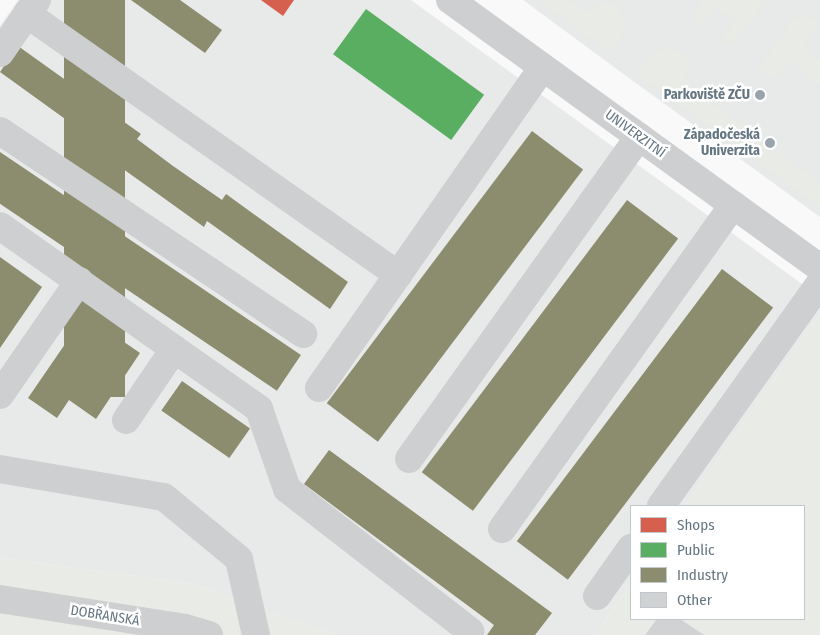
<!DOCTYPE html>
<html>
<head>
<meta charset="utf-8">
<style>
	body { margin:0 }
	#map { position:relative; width:820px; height:635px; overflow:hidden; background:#f9f9f9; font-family:"Fira Sans Condensed",sans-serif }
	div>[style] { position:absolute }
	.built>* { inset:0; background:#e8e9e9 }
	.green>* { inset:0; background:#e8ebe6 }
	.shops>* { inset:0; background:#d6604d }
	.public>* { inset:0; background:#5aae61; transform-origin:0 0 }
	.industry>* { inset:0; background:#8c8c6e; transform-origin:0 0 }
	.building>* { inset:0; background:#d0d2d3 }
	.minor>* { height:28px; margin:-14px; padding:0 14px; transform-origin:14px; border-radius:14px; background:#cecfd0 }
	.dots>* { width:14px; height:14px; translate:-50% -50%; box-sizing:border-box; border:2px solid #fff; border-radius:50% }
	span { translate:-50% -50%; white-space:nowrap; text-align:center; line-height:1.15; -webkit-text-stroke:5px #fff; paint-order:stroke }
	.poi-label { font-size:14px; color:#657683; font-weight:700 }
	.right { translate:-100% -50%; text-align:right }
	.street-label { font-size:14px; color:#657683 }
	.legend { position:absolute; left:630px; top:505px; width:175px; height:115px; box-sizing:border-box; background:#fff; border:1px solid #c1c8cd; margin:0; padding:6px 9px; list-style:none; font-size:15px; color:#657683 }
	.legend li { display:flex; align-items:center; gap:10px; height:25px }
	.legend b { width:25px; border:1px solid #c1c8cd }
</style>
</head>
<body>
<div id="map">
	<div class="built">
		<div style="clip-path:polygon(18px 0,411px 0,820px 297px,820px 313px,685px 506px,631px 506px,631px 583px,595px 635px,336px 635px,194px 584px,0 558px,0 26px)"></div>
		<div style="clip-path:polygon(523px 0,820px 0,820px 217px,618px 70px)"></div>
	</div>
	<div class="green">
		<div style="clip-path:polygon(538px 0,568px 0,587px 13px,602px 3px,614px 4px,624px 19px,620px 40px,611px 53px)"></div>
		<div style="clip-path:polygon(703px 0,766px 0,730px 46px,723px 42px,723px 38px,735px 21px,715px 6px,702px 24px,693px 19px)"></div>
		<div style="clip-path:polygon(803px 15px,816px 21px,815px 30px,802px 47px,820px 60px,820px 84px,789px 61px,775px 77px,767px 75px,760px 67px,793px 19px)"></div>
		<div style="clip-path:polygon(670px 48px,682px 52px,690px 62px,684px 83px,820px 183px,820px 207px,637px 73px,654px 51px)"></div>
		<div style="clip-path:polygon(820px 313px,820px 635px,595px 635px,631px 583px,631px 619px,804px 619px,804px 506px,685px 506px)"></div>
		<div style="clip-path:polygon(0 558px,194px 584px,336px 635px,0 635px)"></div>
	</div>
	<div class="shops">
		<div style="clip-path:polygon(261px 0,294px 0,283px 16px)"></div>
	</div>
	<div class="public">
		<div style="left:366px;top:9px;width:146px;height:56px;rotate:36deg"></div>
	</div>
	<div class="industry">
		<div style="left:64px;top:0;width:61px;height:397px"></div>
		<div style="clip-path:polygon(131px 0,180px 0,222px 30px,205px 53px)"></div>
		<div style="clip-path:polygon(18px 46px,141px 134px,137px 139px,173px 166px,222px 200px,226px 194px,348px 282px,330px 309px,207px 221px,204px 227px,179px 209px,119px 166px,122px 160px,0 72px)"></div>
		<div style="left:532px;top:131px;width:64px;height:341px;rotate:37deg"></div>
		<div style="left:0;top:152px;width:363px;height:43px;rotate:34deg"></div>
		<div style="left:627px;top:200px;width:64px;height:341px;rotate:37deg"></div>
		<div style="clip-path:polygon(0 257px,42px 287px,0 348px)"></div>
		<div style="left:722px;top:269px;width:64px;height:341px;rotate:37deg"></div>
		<div style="clip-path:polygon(85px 315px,140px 353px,96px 419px,69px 400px,57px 418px,28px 398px)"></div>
		<div style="left:182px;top:381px;width:83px;height:36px;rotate:35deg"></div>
		<div style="clip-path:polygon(329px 450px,552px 613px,535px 635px,487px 635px,494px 625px,304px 484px)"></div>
	</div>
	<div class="building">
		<div style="clip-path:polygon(657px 619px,680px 619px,704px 635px,645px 635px)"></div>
	</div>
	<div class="minor">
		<div style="left:37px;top:0;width:17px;rotate:126deg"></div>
		<div style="left:27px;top:14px;width:454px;rotate:35.1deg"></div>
		<div style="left:450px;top:0;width:457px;rotate:35.9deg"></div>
		<div style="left:0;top:53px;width:47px;rotate:-55.3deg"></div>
		<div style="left:0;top:131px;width:365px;rotate:33.8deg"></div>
		<div style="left:0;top:226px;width:317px;rotate:35.2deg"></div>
		<div style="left:259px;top:409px;width:85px;rotate:70.7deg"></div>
		<div style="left:287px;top:489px;width:232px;rotate:37.8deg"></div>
		<div style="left:319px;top:388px;width:391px;rotate:-55.1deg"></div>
		<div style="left:0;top:395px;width:139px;rotate:-55.3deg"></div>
		<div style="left:126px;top:420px;width:86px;rotate:-55.9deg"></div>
		<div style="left:409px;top:459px;width:396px;rotate:-54.5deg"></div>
		<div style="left:0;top:469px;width:166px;rotate:9.7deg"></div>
		<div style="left:164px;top:497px;width:97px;rotate:39.6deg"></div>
		<div style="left:239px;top:559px;width:78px;rotate:77.4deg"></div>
		<div style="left:661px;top:506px;width:274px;rotate:-54.5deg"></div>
		<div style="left:502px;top:529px;width:398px;rotate:-54.5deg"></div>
		<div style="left:597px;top:596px;width:59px;rotate:-54.7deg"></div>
		<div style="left:0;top:599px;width:187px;rotate:8.9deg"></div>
		<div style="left:185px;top:628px;width:25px;rotate:16deg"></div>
	</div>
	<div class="dots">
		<div style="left:760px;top:95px;background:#99a4ac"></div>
		<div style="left:770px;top:143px;background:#99a4ac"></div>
	</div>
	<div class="poi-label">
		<span class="right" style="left:750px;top:95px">Parkoviště ZČU</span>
		<span class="right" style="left:760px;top:143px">Západočeská<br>Univerzita</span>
	</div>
	<div class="street-label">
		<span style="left:635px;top:134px;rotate:36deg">UNIVERZITNÍ</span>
		<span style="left:105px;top:616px;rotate:9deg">DOBŘANSKÁ</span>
	</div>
	<ul class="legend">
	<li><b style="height:14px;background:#d6604d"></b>Shops</li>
	<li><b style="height:14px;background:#5aae61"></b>Public</li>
	<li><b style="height:14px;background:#8c8c6e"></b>Industry</li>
	<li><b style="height:14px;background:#d0d2d3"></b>Other</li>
	</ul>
</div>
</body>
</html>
